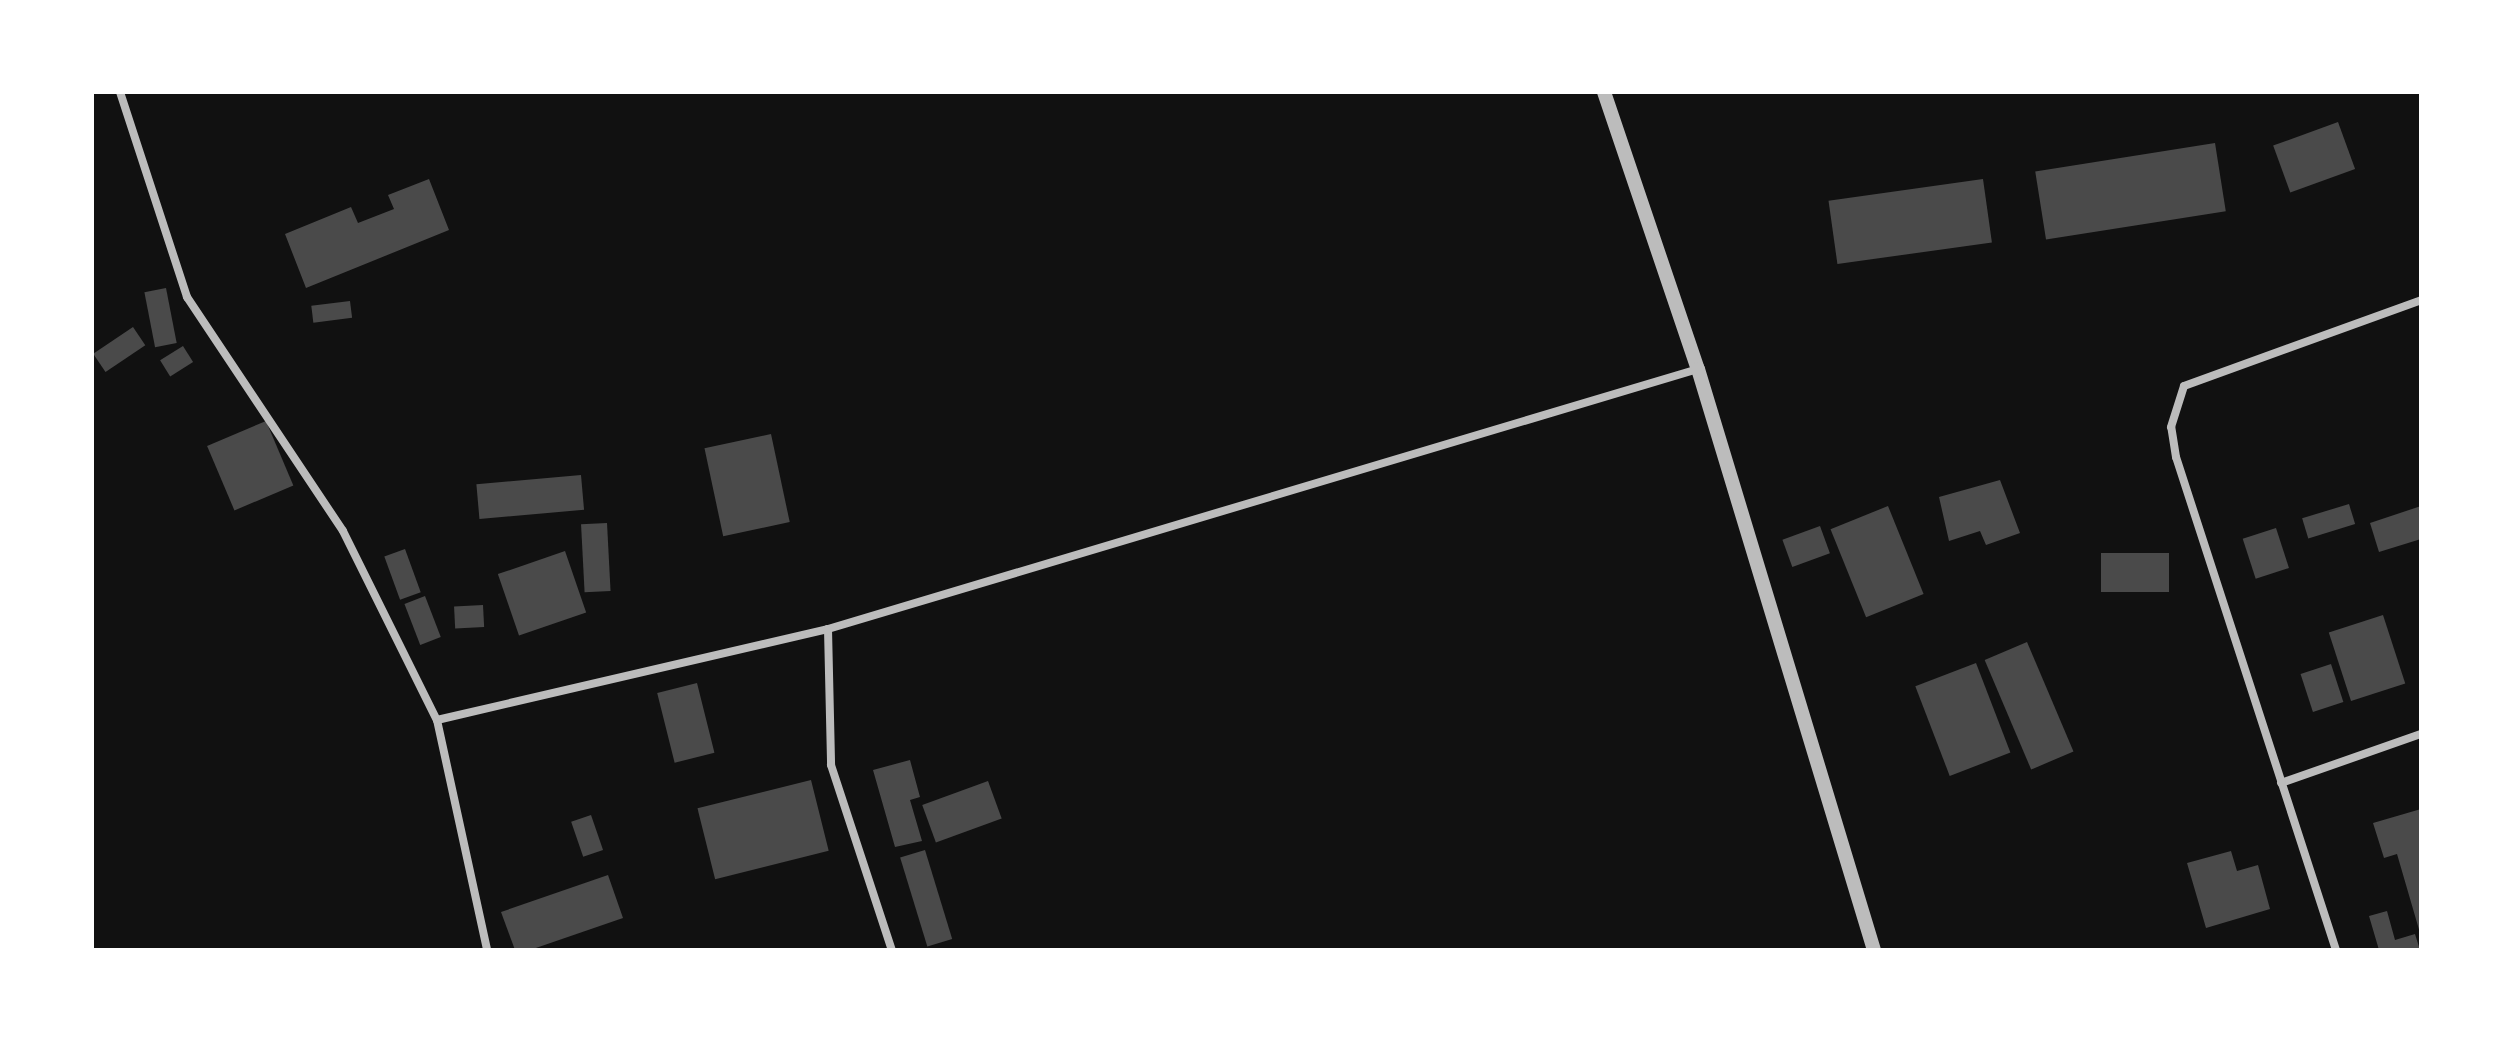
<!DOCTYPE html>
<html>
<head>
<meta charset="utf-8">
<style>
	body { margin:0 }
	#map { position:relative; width:2513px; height:1042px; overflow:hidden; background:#111; font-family:Overpass,sans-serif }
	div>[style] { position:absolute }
	.building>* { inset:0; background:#4a4a4a; transform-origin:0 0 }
	.minor>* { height:8px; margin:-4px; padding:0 4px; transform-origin:4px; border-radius:4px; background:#bcbcbc }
	.tertiary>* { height:14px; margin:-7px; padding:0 7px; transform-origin:7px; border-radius:7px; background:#bcbcbc }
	span { translate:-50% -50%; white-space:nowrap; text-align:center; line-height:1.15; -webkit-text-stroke:8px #fff; paint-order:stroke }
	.frame { position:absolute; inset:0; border:94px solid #fff; pointer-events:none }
</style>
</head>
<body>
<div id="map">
	<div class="building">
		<div style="left:2338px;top:122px;width:50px;height:69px;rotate:70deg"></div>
		<div style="left:2215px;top:143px;width:69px;height:182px;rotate:81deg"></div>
		<div style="clip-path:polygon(429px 179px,449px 230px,306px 288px,285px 234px,351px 207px,358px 223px,394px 209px,388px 195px)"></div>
		<div style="left:1983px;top:179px;width:64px;height:156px;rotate:82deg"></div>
		<div style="left:166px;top:288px;width:56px;height:22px;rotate:79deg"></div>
		<div style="left:350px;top:301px;width:17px;height:39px;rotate:83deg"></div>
		<div style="left:133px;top:327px;width:22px;height:48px;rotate:56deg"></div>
		<div style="left:183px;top:346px;width:19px;height:27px;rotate:58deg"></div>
		<div style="left:266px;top:421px;width:70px;height:64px;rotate:67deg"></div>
		<div style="left:771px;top:434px;width:90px;height:68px;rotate:78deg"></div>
		<div style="left:581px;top:475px;width:35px;height:105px;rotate:85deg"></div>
		<div style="clip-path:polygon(2000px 480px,2020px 533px,1986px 545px,1980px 531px,1949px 541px,1939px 497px)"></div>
		<div style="left:2349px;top:504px;width:21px;height:49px;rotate:73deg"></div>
		<div style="left:1888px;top:506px;width:95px;height:62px;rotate:68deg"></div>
		<div style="clip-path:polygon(2421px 506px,2421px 539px,2379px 552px,2370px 523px)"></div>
		<div style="left:607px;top:523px;width:68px;height:26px;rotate:87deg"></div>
		<div style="left:1820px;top:526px;width:29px;height:40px;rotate:70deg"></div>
		<div style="left:2276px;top:528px;width:42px;height:35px;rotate:72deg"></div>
		<div style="left:405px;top:549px;width:46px;height:22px;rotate:70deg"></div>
		<div style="left:565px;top:551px;width:65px;height:71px;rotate:71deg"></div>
		<div style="left:2169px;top:553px;width:39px;height:68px;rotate:90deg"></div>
		<div style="left:425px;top:596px;width:44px;height:22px;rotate:69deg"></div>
		<div style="left:483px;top:605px;width:22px;height:29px;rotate:87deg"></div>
		<div style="left:2383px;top:615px;width:72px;height:57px;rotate:72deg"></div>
		<div style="left:2027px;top:642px;width:119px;height:46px;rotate:67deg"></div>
		<div style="left:1976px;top:663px;width:96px;height:65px;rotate:69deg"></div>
		<div style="left:2331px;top:664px;width:40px;height:32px;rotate:72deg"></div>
		<div style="left:697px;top:683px;width:72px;height:41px;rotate:76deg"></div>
		<div style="clip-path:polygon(910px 760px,920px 797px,910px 800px,922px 841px,895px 847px,873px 770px)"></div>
		<div style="left:811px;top:780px;width:73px;height:117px;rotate:76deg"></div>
		<div style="left:988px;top:781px;width:40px;height:70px;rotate:70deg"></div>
		<div style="clip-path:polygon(2421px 809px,2421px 932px,2420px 933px,2397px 854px,2384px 858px,2373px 823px)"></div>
		<div style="left:591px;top:815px;width:37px;height:21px;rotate:71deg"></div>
		<div style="left:925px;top:850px;width:93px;height:26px;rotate:73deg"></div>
		<div style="clip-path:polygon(2231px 851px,2237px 871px,2258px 865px,2270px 909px,2206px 928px,2187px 863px)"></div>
		<div style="clip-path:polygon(608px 875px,623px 918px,530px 950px,515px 950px,501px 912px)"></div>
		<div style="clip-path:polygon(2387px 911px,2395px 940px,2415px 934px,2420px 950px,2379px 950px,2369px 916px)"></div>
	</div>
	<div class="minor">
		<div style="left:120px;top:92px;width:216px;rotate:71.9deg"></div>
		<div style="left:187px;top:297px;width:281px;rotate:56.3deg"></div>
		<div style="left:343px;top:531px;width:211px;rotate:63.6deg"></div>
		<div style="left:437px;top:720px;width:235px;rotate:77.7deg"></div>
		<div style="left:828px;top:629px;width:136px;rotate:88.7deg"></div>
		<div style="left:831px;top:765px;width:195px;rotate:71.8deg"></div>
		<div style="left:437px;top:720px;width:401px;rotate:-13.1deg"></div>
		<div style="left:828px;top:629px;width:908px;rotate:-16.64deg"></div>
		<div style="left:2281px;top:783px;width:148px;rotate:-19.3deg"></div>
		<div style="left:2336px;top:950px;width:518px;rotate:-107.98deg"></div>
		<div style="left:2176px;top:457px;width:30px;rotate:-99deg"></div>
		<div style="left:2171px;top:427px;width:43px;rotate:-72.4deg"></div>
		<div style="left:2184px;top:386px;width:252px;rotate:-19.9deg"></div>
	</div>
	<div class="tertiary">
		<div style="left:1604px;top:92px;width:293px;rotate:71.3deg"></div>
		<div style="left:1698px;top:369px;width:607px;rotate:73.15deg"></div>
	</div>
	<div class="frame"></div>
</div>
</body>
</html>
